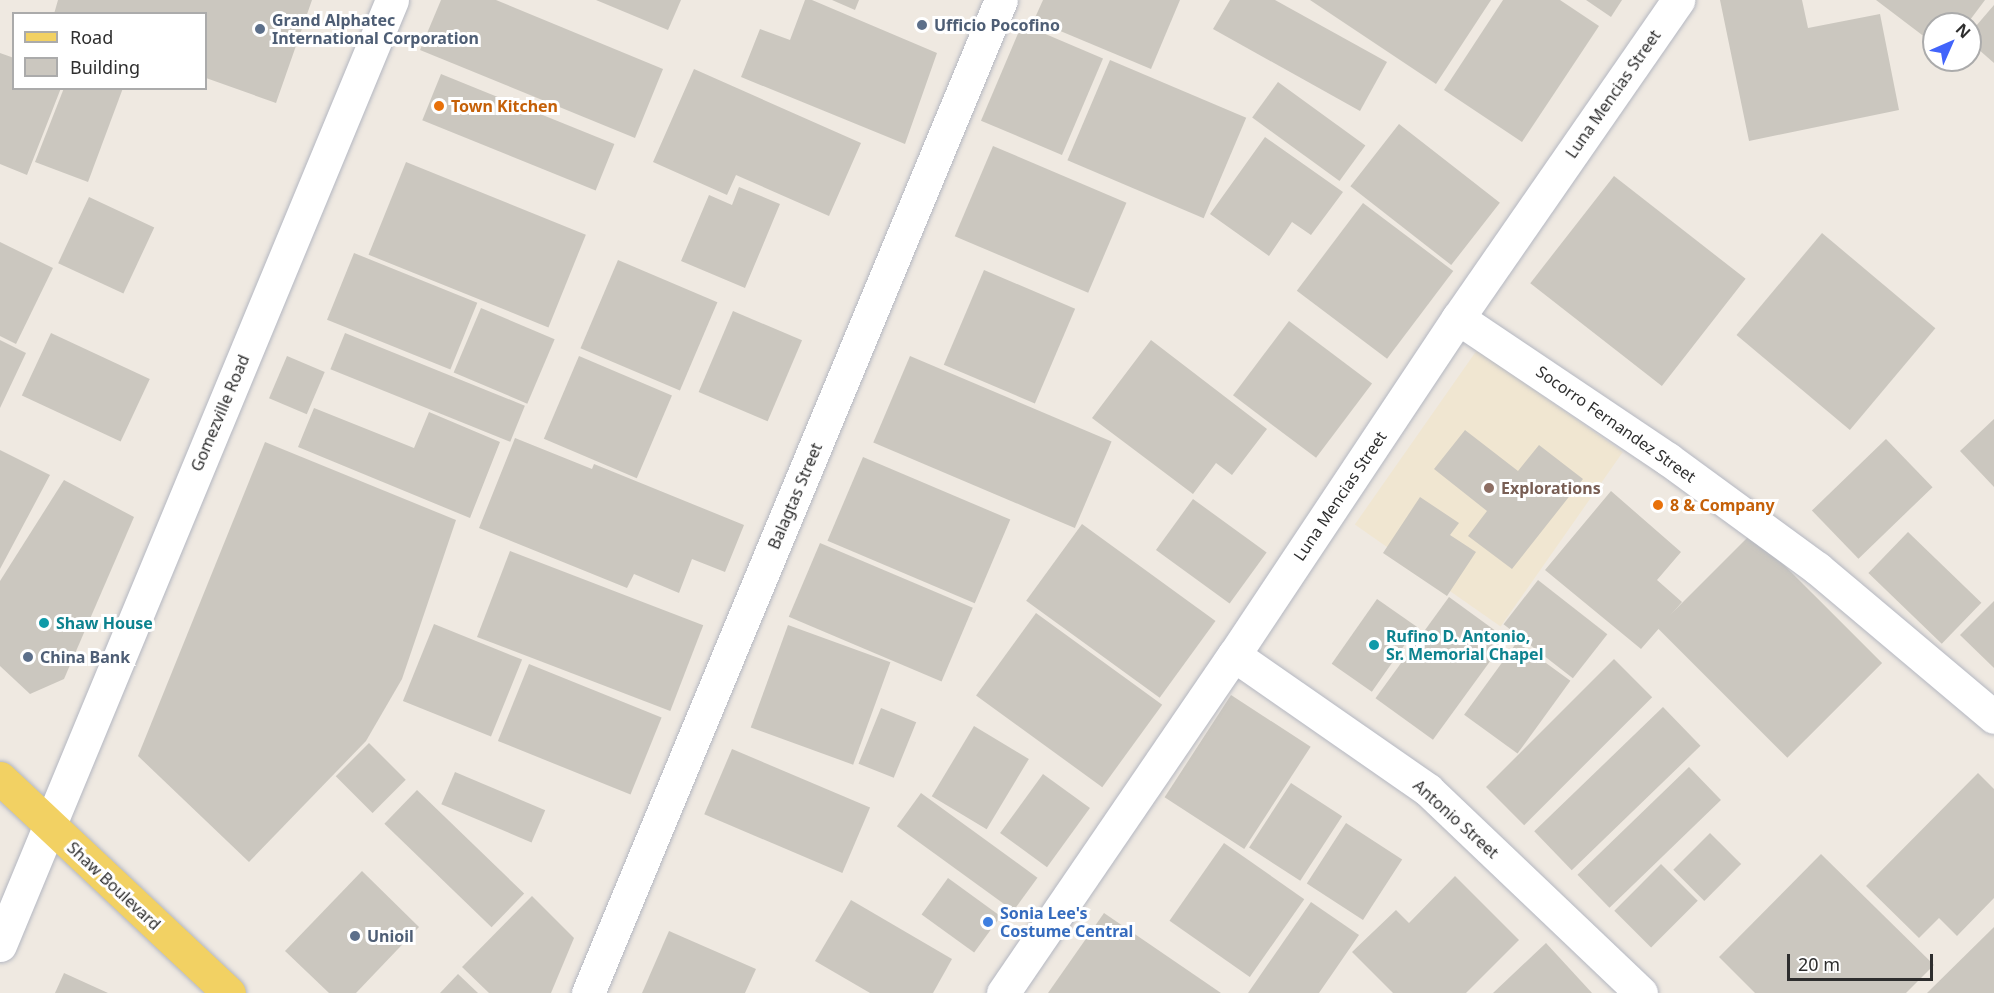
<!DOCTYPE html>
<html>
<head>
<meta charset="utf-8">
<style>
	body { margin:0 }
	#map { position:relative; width:1994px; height:993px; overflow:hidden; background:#efe9e1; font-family:"Noto Sans",sans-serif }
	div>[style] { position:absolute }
	.education>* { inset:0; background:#f0e6d1; transform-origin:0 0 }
	.building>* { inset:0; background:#cbc7bf; transform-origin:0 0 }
	.roads { filter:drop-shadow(0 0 2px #b4b7c1) drop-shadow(0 0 2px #b4b7c1) }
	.minor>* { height:33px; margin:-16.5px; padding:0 16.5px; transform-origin:16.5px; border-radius:16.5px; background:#fff }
	.secondary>* { height:33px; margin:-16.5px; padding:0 16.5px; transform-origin:16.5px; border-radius:16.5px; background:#fff }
	.primary>* { height:33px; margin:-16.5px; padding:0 16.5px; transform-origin:16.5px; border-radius:16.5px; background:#f2d163 }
	.dots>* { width:16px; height:16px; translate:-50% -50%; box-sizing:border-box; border:3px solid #fff; border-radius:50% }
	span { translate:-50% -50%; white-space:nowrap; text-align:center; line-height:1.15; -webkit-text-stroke:6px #fff; paint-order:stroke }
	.service-label { font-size:16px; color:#4e5e75; font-weight:700 }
	.left { translate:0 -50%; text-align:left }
	.street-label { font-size:16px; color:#2e2e2e }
	.food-label { font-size:16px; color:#c56008; font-weight:700 }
	.education-label { font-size:16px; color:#785e54; font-weight:700 }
	.culture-label { font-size:16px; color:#0d838f; font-weight:700 }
	.shop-label { font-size:16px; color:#366cbe; font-weight:700 }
	.legend { position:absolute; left:12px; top:12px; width:195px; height:78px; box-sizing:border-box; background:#fff; border:2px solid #ababab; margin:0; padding:8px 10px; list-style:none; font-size:18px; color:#2e2e2e }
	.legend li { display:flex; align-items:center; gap:12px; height:30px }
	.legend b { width:30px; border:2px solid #ababab }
	.north { position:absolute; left:1922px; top:12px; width:60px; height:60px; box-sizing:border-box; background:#fff; border:2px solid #ababab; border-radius:50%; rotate:45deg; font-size:16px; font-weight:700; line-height:24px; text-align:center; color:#2e2e2e }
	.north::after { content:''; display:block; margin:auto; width:21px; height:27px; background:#4264fb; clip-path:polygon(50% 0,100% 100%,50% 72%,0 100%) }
	.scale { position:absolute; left:1787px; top:954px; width:146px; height:27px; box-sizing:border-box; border:3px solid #2e2e2e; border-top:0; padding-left:8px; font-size:18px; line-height:21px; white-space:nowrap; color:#2e2e2e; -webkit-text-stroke:4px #fff; paint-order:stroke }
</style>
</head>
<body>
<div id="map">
	<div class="education">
		<div style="left:1477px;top:350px;width:178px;height:213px;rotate:35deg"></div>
	</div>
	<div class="building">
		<div style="clip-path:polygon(58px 0,312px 0,276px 103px,206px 78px,206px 14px,54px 14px)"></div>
		<div style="clip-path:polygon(441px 0,496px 0,663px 69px,635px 138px,420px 50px)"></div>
		<div style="clip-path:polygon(596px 0,681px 0,668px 30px)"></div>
		<div style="clip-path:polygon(805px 0,812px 0,937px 53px,905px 144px,741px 77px,760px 29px,790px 40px)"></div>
		<div style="clip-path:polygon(832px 0,859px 0,855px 10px)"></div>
		<div style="clip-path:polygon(1043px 0,1180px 0,1151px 69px,1034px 20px)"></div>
		<div style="clip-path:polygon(1230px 0,1275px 0,1387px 62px,1360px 111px,1213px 29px)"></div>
		<div style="clip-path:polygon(1310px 0,1491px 0,1436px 84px)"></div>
		<div style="clip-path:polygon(1503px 0,1560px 0,1599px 26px,1522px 142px,1444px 90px)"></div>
		<div style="clip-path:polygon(1586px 0,1622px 0,1611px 17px)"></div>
		<div style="clip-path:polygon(1720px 0,1802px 0,1808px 28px,1880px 14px,1899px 110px,1749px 141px)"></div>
		<div style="clip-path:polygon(1876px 0,1985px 0,1967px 24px,1934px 24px,1934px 44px)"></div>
		<div style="clip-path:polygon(1994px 5px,1994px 63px,1970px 42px,1970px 33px)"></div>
		<div style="left:1022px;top:24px;width:88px;height:105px;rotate:23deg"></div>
		<div style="clip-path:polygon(0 53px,14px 58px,14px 88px,61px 88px,27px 175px,0 164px)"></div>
		<div style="left:1110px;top:60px;width:148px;height:109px;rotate:23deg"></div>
		<div style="clip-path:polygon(694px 69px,861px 143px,829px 216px,736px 175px,727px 195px,653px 162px)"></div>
		<div style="left:441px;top:74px;width:187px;height:50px;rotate:22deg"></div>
		<div style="left:1278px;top:82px;width:108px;height:44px;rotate:36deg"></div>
		<div style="clip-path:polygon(64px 88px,123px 88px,88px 182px,35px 162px)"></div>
		<div style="left:1399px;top:124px;width:128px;height:79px;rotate:38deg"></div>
		<div style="clip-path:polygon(1265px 137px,1343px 192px,1311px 235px,1292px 222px,1269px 256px,1210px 214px)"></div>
		<div style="left:993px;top:146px;width:145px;height:98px;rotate:23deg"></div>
		<div style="left:406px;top:162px;width:194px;height:100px;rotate:22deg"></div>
		<div style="left:1614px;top:176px;width:167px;height:136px;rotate:38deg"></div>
		<div style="clip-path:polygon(739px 187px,780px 204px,745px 288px,681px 261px,709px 195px,732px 205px)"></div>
		<div style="left:89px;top:197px;width:72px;height:73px;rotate:25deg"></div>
		<div style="left:1363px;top:203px;width:113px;height:110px;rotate:37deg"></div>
		<div style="left:1822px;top:233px;width:148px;height:133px;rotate:40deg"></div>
		<div style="clip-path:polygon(0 242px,53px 268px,16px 344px,0 336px)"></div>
		<div style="left:354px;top:253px;width:133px;height:72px;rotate:22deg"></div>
		<div style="left:618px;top:260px;width:108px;height:96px;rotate:23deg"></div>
		<div style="left:984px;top:270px;width:99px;height:103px;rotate:23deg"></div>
		<div style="left:481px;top:308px;width:80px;height:70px;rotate:23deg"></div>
		<div style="left:733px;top:311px;width:75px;height:88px;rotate:23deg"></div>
		<div style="left:1289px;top:321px;width:104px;height:93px;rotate:37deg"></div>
		<div style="left:51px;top:333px;width:109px;height:69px;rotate:25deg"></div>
		<div style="left:345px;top:333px;width:194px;height:39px;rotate:22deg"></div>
		<div style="clip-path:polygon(0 340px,26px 353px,0 408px)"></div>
		<div style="clip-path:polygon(1151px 340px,1267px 429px,1232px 475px,1216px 463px,1193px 494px,1092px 418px)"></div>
		<div style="left:287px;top:356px;width:41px;height:46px;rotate:23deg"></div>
		<div style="left:579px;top:356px;width:101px;height:90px;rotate:23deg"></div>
		<div style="left:910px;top:356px;width:219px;height:94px;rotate:23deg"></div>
		<div style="clip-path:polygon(314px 408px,414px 448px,429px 412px,500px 442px,470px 518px,298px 447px)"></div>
		<div style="clip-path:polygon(1994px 419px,1994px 487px,1960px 451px)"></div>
		<div style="clip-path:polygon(1465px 430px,1518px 471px,1539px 445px,1583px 479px,1512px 569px,1468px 536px,1487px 511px,1434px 469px)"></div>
		<div style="clip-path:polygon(515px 438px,592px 469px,594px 464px,744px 525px,725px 572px,692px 559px,679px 593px,634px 574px,627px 588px,479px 528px)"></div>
		<div style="left:1886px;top:439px;width:67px;height:103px;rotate:46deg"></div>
		<div style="clip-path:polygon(265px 442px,456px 520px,402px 679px,366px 741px,249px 862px,138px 756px)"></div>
		<div style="clip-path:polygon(0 450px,50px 475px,0 569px)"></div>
		<div style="left:863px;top:457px;width:160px;height:91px;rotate:23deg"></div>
		<div style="clip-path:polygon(64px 480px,134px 517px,64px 679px,30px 694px,0 666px,0 581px)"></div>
		<div style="clip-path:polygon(1611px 491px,1681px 552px,1657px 580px,1682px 602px,1641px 649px,1545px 570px)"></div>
		<div style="clip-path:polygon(1420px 497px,1459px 523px,1450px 535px,1476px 552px,1447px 596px,1383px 553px)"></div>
		<div style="left:1193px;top:499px;width:91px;height:63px;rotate:36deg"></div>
		<div style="left:1082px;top:524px;width:165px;height:95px;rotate:36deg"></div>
		<div style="left:1908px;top:532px;width:102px;height:57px;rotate:44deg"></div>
		<div style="left:1752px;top:533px;width:184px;height:134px;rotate:45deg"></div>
		<div style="left:820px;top:543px;width:166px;height:80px;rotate:23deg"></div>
		<div style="left:510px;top:551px;width:207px;height:92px;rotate:21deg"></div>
		<div style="left:1538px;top:580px;width:88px;height:56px;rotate:38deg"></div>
		<div style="left:1449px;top:597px;width:71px;height:125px;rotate:36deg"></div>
		<div style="left:1377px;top:599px;width:49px;height:79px;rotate:35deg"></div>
		<div style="clip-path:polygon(1994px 601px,1994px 668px,1960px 635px)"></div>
		<div style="left:1036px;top:613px;width:156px;height:102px;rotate:36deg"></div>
		<div style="left:434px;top:624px;width:95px;height:83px;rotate:22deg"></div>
		<div style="left:788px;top:625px;width:109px;height:109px;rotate:20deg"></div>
		<div style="left:1517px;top:642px;width:66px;height:90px;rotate:36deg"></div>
		<div style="left:1614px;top:659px;width:54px;height:181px;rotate:45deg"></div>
		<div style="left:529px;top:664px;width:143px;height:83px;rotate:22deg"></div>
		<div style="left:1231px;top:695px;width:95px;height:122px;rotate:33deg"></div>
		<div style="left:1663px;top:707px;width:54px;height:179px;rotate:46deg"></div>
		<div style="left:881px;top:708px;width:38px;height:60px;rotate:22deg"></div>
		<div style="left:974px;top:726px;width:64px;height:82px;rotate:31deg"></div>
		<div style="left:369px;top:743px;width:52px;height:47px;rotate:45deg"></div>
		<div style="left:732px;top:749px;width:150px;height:71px;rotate:23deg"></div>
		<div style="left:1689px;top:767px;width:46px;height:155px;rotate:46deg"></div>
		<div style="left:455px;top:772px;width:98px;height:35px;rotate:23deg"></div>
		<div style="clip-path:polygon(1978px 773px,1994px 789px,1994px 898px,1957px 936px,1939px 918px,1919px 938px,1866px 886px)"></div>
		<div style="left:1043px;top:774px;width:58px;height:73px;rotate:36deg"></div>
		<div style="left:1291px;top:783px;width:61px;height:77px;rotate:33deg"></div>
		<div style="left:417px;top:790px;width:149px;height:47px;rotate:44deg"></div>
		<div style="left:921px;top:793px;width:144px;height:41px;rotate:36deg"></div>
		<div style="left:1346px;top:823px;width:67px;height:72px;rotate:33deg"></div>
		<div style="left:1710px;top:833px;width:44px;height:52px;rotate:45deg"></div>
		<div style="left:1224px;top:843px;width:98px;height:95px;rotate:35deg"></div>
		<div style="clip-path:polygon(1821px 854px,1934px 965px,1906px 993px,1755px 993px,1719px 957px)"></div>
		<div style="left:1661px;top:864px;width:52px;height:66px;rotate:45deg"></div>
		<div style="clip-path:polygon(362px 871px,419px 927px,356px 993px,329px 993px,285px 951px)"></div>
		<div style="clip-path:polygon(1455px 876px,1519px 940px,1466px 993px,1393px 993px,1352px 952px,1396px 910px,1409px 923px)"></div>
		<div style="left:948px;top:878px;width:65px;height:45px;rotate:36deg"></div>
		<div style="clip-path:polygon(532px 896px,574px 938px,551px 993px,489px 993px,462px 967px)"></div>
		<div style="clip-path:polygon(851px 900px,952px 959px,933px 993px,870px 993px,815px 961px)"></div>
		<div style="clip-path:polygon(1311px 902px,1359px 935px,1319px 993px,1248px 993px)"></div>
		<div style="clip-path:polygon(1104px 913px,1221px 993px,1048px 993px)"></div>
		<div style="clip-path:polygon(1994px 927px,1994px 993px,1927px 993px)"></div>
		<div style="clip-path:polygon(669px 931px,756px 969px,745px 993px,642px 993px)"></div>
		<div style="clip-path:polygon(1546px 943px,1592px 993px,1493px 993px)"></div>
		<div style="clip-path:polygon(64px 973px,108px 993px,55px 993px)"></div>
		<div style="clip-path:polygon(458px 974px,478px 993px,440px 993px)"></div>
	</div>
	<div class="roads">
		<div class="minor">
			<div style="left:1458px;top:318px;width:253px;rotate:33.9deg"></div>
			<div style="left:1668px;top:459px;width:185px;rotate:36.2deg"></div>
			<div style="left:1817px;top:568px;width:231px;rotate:40.1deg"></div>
			<div style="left:1234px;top:655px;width:236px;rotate:34.8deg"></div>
			<div style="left:1428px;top:790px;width:294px;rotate:43.6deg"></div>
			<div style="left:588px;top:993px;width:1075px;rotate:-67.42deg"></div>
		</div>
		<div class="secondary">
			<div style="left:0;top:945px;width:1023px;rotate:-67.47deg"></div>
			<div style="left:1003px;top:993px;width:409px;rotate:-55.7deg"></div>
			<div style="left:1234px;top:655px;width:405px;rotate:-56.4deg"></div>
			<div style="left:1458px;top:318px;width:387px;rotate:-55.3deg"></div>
		</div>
		<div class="primary">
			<div style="left:0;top:778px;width:314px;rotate:43.2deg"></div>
		</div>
	</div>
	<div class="dots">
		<div style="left:922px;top:25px;background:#5c6f8a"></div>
		<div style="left:260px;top:29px;background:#5c6f8a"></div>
		<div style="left:439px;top:106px;background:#e8710a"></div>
		<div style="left:1489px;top:488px;background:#8d6e63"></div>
		<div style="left:1658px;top:505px;background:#e8710a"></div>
		<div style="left:44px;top:623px;background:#0f9aa8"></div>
		<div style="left:1374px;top:645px;background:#0f9aa8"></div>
		<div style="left:28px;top:657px;background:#5c6f8a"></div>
		<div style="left:988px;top:922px;background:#3f7fe0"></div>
		<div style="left:355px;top:936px;background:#5c6f8a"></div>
	</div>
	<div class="service-label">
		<span class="left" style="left:272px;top:29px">Grand Alphatec<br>International Corporation</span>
		<span class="left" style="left:934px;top:25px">Ufficio Pocofino</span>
		<span class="left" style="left:40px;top:657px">China Bank</span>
		<span class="left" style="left:367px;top:936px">Unioil</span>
	</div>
	<div class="street-label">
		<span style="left:1613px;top:94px;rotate:-55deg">Luna Mencias Street</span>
		<span style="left:220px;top:413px;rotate:-67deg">Gomezville Road</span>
		<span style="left:1616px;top:424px;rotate:35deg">Socorro Fernandez Street</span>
		<span style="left:795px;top:496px;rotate:-67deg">Balagtas Street</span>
		<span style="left:1340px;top:496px;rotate:-56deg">Luna Mencias Street</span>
		<span style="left:1456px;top:819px;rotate:42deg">Antonio Street</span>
		<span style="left:114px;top:886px;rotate:43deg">Shaw Boulevard</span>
	</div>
	<div class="food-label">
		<span class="left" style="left:451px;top:106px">Town Kitchen</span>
		<span class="left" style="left:1670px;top:505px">8 &amp; Company</span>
	</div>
	<div class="education-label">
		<span class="left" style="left:1501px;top:488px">Explorations</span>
	</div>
	<div class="culture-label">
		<span class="left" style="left:56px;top:623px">Shaw House</span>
		<span class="left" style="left:1386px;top:645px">Rufino D. Antonio,<br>Sr. Memorial Chapel</span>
	</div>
	<div class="shop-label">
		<span class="left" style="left:1000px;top:922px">Sonia Lee's<br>Costume Central</span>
	</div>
	<ul class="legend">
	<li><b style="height:8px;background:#f2d163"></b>Road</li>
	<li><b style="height:16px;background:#cbc7bf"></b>Building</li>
	</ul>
	<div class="north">N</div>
	<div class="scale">20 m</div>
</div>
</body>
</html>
